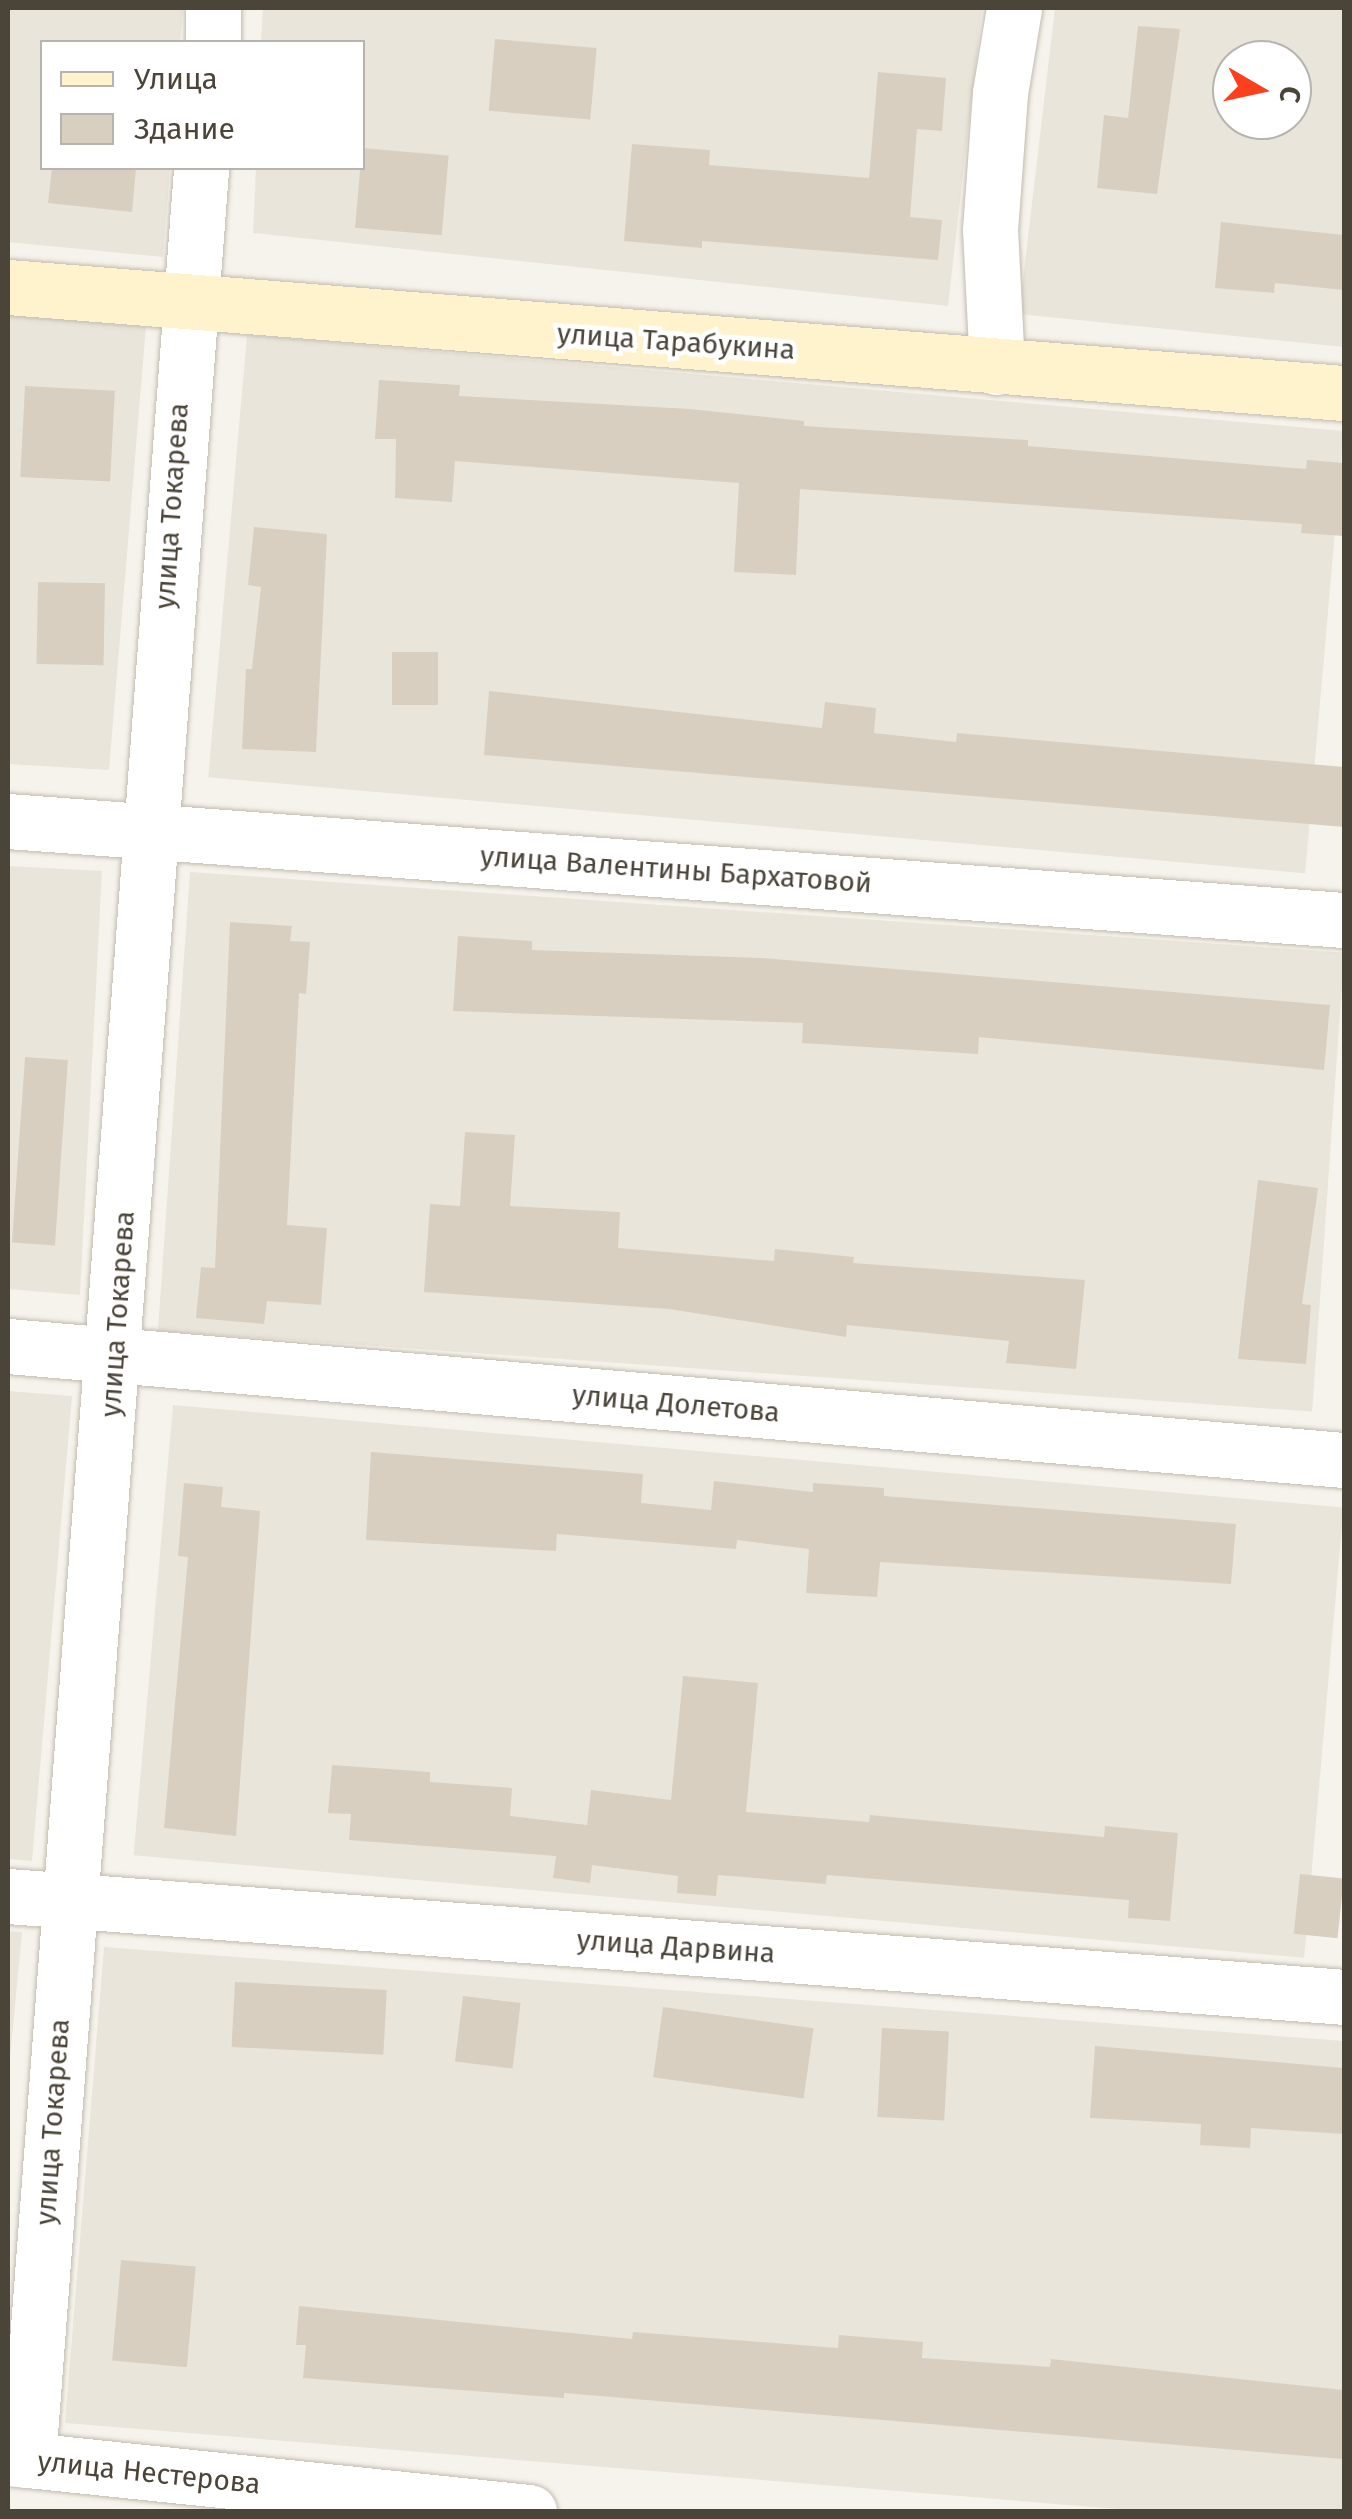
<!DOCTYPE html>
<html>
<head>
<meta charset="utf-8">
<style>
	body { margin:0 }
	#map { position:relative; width:1352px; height:2519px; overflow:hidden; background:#f6f3ec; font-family:"Fira Sans",sans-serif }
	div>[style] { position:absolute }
	.residential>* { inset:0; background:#eae5da; transform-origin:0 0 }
	.building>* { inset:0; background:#d8cfc1; transform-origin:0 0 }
	.roads { filter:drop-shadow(0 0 2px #c2bbae) drop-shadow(0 0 2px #c2bbae) }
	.minor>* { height:55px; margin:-27.5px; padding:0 27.5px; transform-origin:27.5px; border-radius:27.5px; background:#fff }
	.tertiary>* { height:55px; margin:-27.5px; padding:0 27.5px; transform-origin:27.5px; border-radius:27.5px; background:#fff }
	.secondary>* { height:55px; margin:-27.5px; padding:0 27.5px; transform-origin:27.5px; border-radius:27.5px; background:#fff3cd }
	span { translate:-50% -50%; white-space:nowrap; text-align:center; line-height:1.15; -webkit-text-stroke:9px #fff; paint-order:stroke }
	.street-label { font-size:28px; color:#4b4439 }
	.frame { position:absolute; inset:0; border:10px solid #4b4439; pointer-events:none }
	.legend { position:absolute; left:40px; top:40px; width:325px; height:130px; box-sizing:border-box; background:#fff; border:2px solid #b7b4b0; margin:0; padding:12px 18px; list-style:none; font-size:30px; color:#4b4439 }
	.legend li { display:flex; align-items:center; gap:20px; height:50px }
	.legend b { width:50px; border:2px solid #b7b4b0 }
	.north { position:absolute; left:1212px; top:40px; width:100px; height:100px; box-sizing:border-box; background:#fff; border:2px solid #b7b4b0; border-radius:50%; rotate:99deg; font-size:28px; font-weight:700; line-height:40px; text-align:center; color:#4b4439 }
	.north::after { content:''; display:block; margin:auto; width:35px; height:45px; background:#fc3f1d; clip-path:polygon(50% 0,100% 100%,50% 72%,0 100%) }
</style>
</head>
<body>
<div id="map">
	<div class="residential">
		<div style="clip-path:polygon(8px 8px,183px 8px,180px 42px,42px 42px,42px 168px,170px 168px,163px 257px,8px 242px)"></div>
		<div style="clip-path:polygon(263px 8px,982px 8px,948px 306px,253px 233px,256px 168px,362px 168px,362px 42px,261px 42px)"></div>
		<div style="clip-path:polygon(evenodd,1055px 8px,1344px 8px,1344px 347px,1019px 314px,1055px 8px,1232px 60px,1292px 60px,1292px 120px,1232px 120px,1232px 60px)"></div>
		<div style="clip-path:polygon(8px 315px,146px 327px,109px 770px,8px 764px)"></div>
		<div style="left:247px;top:335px;width:1101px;height:444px;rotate:5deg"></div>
		<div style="clip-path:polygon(8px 866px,102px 871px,80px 1295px,8px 1289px)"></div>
		<div style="left:190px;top:872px;width:1157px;height:460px;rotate:4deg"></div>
		<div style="clip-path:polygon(8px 1391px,72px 1396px,32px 1861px,8px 1859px)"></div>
		<div style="left:173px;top:1405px;width:1175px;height:452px;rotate:5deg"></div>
		<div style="clip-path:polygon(8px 1931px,22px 1932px,8px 2079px)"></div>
		<div style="clip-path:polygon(104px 1947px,1344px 2041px,1344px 2511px,1143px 2511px,65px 2423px)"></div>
	</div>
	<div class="building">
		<div style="clip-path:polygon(1138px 26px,1180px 29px,1157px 194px,1097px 188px,1104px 115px,1128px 118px)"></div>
		<div style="left:495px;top:39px;width:102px;height:72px;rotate:5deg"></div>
		<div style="clip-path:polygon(878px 72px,946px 78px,942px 131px,917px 129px,910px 217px,942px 220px,938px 260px,702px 241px,702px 248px,624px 241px,632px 144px,710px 150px,709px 165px,869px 178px)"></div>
		<div style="left:362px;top:148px;width:87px;height:80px;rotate:5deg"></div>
		<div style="clip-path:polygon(52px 168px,136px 168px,132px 212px,48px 203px)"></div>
		<div style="clip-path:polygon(1221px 222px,1344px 235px,1344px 290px,1275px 283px,1274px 293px,1215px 288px)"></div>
		<div style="clip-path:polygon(379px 380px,460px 385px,459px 396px,690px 409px,804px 421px,804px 426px,1028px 440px,1028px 446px,1306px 469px,1307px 460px,1344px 463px,1344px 536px,1301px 533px,1302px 524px,800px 489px,796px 575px,734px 572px,739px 483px,455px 461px,452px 502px,395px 498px,396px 439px,375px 439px)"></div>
		<div style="left:25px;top:386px;width:90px;height:91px;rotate:3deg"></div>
		<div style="clip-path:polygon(254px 527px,327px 534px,316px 752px,242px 749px,246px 669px,252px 669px,261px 587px,248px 585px)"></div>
		<div style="left:38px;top:582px;width:67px;height:82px;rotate:1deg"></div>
		<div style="left:392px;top:652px;width:46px;height:53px"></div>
		<div style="clip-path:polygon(489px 691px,822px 728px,825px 702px,876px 708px,874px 733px,956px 742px,957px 733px,1344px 767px,1344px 827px,484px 755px)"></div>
		<div style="clip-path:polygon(230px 922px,292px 926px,290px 941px,310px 942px,306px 994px,299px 993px,287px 1225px,327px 1228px,321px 1305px,267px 1301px,264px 1324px,196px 1318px,201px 1267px,215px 1268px)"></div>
		<div style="clip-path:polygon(458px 936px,532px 941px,532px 950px,761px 958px,1330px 1005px,1324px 1070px,979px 1037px,978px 1054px,802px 1043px,803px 1023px,453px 1011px)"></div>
		<div style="left:25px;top:1057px;width:43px;height:186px;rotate:4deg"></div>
		<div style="clip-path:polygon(465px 1132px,515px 1135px,510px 1206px,620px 1212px,618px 1248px,774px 1261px,775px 1249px,854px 1257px,853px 1263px,1085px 1280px,1076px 1369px,1006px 1363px,1009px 1341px,847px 1325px,846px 1337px,669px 1309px,424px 1292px,430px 1204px,460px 1206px)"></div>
		<div style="clip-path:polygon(1258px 1180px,1318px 1188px,1302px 1304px,1311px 1305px,1306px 1364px,1238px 1359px)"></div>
		<div style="clip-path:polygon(371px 1452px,643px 1474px,641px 1503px,711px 1510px,714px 1481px,813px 1492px,813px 1483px,884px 1488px,884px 1496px,1236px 1524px,1231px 1584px,880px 1562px,877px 1597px,806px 1593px,809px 1549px,737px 1540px,736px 1549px,557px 1534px,556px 1551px,366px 1540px)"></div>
		<div style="clip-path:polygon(184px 1483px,223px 1487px,221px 1507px,260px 1511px,236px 1836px,164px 1828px,188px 1557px,178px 1556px)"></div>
		<div style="clip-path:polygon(683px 1676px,758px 1683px,746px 1812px,869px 1822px,870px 1815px,1104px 1837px,1105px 1826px,1178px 1833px,1170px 1921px,1128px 1918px,1129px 1900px,827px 1875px,826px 1884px,718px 1875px,716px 1896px,677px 1893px,678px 1876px,592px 1865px,590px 1883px,553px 1878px,556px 1856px,349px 1840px,351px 1814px,328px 1813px,332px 1765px,430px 1772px,430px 1782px,512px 1788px,510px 1816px,587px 1825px,591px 1790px,671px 1800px)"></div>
		<div style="left:1300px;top:1874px;width:44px;height:60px;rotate:6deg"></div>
		<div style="left:235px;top:1982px;width:152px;height:65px;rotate:3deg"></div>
		<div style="left:463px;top:1996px;width:58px;height:66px;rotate:7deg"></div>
		<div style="left:663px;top:2007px;width:152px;height:71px;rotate:8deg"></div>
		<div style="left:882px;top:2028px;width:67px;height:89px;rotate:3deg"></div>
		<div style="clip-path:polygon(1095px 2046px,1344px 2068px,1344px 2134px,1251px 2128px,1250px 2148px,1200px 2145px,1201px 2124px,1090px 2118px)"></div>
		<div style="left:121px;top:2260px;width:75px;height:101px;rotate:5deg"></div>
		<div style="clip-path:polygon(299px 2306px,632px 2339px,633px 2332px,838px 2348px,839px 2335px,923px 2342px,922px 2358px,1050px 2367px,1051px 2359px,1344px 2390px,1342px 2459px,564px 2393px,564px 2398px,303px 2378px,306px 2345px,296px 2345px)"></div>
	</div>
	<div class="roads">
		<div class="minor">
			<div style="left:213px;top:8px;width:34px;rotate:90deg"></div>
			<div style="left:997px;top:367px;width:137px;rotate:-92.9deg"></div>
			<div style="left:990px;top:230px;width:137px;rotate:-85.8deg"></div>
			<div style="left:1000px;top:93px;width:86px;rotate:-80.6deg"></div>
			<div style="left:8px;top:821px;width:1340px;rotate:4.24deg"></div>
			<div style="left:8px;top:1346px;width:1341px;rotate:4.88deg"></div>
			<div style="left:8px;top:1896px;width:1340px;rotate:4.32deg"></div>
			<div style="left:8px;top:2458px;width:20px;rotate:6deg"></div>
			<div style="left:28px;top:2460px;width:2299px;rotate:-85.68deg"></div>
		</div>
		<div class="tertiary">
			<div style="left:28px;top:2460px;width:504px;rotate:5.93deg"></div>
		</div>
		<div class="secondary">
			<div style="left:8px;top:287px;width:1340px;rotate:4.54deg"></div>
		</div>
	</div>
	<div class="street-label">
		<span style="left:676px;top:342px;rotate:4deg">улица Тарабукина</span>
		<span style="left:172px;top:506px;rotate:-86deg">улица Токарева</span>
		<span style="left:676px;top:870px;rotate:4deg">улица Валентины Бархатовой</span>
		<span style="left:118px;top:1314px;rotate:-86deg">улица Токарева</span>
		<span style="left:676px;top:1404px;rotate:5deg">улица Долетова</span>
		<span style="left:676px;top:1947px;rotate:4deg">улица Дарвина</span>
		<span style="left:53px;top:2122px;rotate:-86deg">улица Токарева</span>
		<span style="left:149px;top:2473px;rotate:6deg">улица Нестерова</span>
	</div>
	<div class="frame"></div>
	<ul class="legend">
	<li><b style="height:12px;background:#fff3cd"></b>Улица</li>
	<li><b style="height:28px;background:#d8cfc1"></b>Здание</li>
	</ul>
	<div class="north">С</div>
</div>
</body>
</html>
